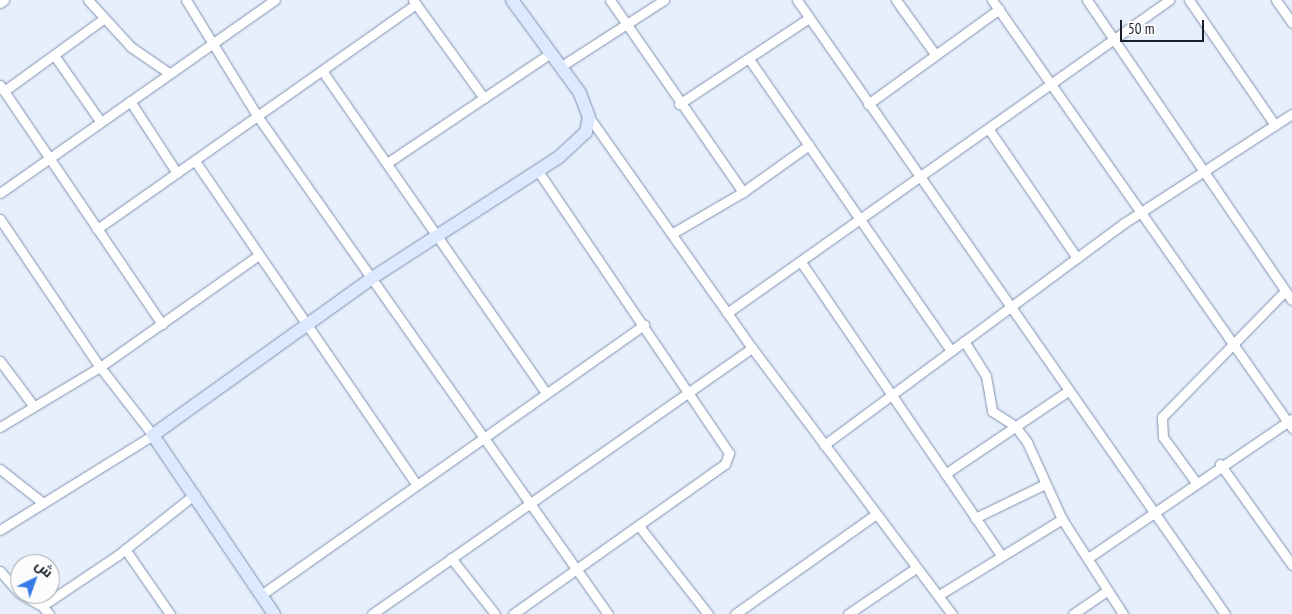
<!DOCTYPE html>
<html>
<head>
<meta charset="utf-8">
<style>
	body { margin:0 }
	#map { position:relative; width:1292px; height:614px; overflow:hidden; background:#e7effc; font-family:"PT Sans Narrow",Cairo,sans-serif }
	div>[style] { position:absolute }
	.roads { filter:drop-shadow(0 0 1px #7f92b0) drop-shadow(0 0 1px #7f92b0) }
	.street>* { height:9px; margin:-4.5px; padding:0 4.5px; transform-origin:4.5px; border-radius:4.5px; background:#fff }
	.secondary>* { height:12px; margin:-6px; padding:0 6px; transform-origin:6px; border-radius:6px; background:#dde9fe }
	span { translate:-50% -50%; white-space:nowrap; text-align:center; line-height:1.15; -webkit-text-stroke:4px #fcfcfc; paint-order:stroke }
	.north { position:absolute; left:10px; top:554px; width:50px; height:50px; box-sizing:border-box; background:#fcfcfc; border:1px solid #a1a4a9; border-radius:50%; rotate:42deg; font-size:14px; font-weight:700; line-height:20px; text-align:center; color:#19202c }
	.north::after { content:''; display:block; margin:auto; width:18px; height:22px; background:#367be9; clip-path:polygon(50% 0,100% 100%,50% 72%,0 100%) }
	.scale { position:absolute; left:1120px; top:20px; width:84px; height:22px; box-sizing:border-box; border:2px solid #19202c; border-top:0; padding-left:6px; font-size:15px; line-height:18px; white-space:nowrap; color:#19202c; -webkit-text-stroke:4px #fcfcfc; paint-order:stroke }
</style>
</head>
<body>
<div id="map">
	<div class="roads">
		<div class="street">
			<div style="left:88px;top:0;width:64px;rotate:47.5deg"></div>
			<div style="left:131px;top:47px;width:46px;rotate:34.4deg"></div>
			<div style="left:186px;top:0;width:137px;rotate:58.4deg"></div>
			<div style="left:258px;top:117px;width:608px;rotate:54.85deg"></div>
			<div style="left:413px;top:0;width:121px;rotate:54.1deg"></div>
			<div style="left:610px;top:0;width:234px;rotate:55.3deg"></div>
			<div style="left:797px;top:0;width:748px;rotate:55.12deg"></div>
			<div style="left:896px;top:0;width:67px;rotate:54.2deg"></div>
			<div style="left:992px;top:0;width:523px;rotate:54.97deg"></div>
			<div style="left:1087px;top:0;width:363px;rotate:55.7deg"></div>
			<div style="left:1189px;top:0;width:152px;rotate:55.5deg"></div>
			<div style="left:1276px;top:0;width:28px;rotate:55deg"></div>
			<div style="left:0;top:3px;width:5px;rotate:-37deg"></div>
			<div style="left:54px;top:55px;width:80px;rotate:55.1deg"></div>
			<div style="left:749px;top:59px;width:355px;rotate:55.3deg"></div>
			<div style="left:560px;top:67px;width:124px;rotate:-32.8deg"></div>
			<div style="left:323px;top:72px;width:389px;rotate:55.2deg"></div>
			<div style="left:0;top:85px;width:289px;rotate:55.9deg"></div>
			<div style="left:4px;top:91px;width:122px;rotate:-36deg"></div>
			<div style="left:130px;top:101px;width:86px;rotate:56.9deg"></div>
			<div style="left:679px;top:104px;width:156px;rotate:-33.5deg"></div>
			<div style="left:868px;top:104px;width:162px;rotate:-35.9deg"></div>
			<div style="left:589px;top:117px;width:283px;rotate:54.8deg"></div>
			<div style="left:752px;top:348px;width:333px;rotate:53.1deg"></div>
			<div style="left:990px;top:131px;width:154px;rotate:55.6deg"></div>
			<div style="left:195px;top:161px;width:391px;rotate:55.6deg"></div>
			<div style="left:387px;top:163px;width:195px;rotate:-33.9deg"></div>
			<div style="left:0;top:193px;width:336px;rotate:-35.1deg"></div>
			<div style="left:0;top:219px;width:179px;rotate:56deg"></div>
			<div style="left:100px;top:367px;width:86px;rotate:52.1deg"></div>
			<div style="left:153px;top:435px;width:180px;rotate:148.2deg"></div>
			<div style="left:97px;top:229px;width:390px;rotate:-35.2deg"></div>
			<div style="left:673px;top:233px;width:81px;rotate:-30.4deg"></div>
			<div style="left:743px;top:192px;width:81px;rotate:-35.5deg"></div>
			<div style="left:801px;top:262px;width:355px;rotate:55.7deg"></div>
			<div style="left:727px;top:313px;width:542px;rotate:-35.3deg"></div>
			<div style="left:964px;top:341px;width:41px;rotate:57.8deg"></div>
			<div style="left:986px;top:376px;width:36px;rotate:80deg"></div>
			<div style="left:992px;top:411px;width:27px;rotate:33deg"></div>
			<div style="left:1015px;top:426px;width:20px;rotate:53deg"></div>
			<div style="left:1027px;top:442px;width:85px;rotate:65.6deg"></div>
			<div style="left:1062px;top:519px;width:113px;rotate:57.3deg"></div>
			<div style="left:0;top:361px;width:54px;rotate:53.3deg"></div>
			<div style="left:0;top:427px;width:117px;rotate:-31deg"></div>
			<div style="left:100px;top:367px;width:194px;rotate:-35.2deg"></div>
			<div style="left:824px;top:445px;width:373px;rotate:-36.5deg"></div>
			<div style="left:1124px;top:223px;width:200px;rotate:-33deg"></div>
			<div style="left:1220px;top:464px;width:124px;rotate:54.5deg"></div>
			<div style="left:0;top:469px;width:53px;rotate:38.2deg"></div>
			<div style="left:945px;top:474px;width:148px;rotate:-34deg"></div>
			<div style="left:1195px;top:481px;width:54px;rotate:-126deg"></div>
			<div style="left:1163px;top:437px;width:20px;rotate:-93deg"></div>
			<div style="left:1162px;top:417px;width:176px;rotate:-45.7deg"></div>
			<div style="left:975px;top:518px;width:78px;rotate:-25.9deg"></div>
			<div style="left:639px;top:526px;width:112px;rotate:51.9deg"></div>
			<div style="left:125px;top:549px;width:79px;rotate:55.3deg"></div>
			<div style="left:451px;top:558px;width:71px;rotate:51.8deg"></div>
			<div style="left:1088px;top:558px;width:247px;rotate:-34.3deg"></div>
			<div style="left:0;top:571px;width:30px;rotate:49deg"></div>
			<div style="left:21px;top:594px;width:24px;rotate:30deg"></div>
			<div style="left:42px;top:606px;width:92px;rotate:-33.9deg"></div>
			<div style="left:118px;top:555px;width:98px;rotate:-38.4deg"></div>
			<div style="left:261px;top:595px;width:469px;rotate:-35.2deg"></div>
			<div style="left:939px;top:595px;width:145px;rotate:-31.7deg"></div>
			<div style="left:42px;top:606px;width:11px;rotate:49deg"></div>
			<div style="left:372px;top:614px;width:464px;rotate:-35deg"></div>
			<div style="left:513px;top:614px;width:260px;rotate:-35.3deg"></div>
			<div style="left:725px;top:464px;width:12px;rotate:-70deg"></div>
			<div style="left:729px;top:453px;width:341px;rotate:-124.1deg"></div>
			<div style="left:735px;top:614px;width:173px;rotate:-35.3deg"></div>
			<div style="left:848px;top:614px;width:82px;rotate:-34.1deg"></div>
			<div style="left:1073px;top:614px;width:42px;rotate:-34.4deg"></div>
		</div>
		<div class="secondary">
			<div style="left:274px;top:614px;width:216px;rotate:-124.1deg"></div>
			<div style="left:153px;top:435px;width:269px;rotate:-35.6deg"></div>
			<div style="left:372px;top:278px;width:223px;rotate:-32.9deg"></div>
			<div style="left:559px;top:157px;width:37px;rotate:-43deg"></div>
			<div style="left:586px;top:132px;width:15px;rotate:-79deg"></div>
			<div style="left:589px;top:117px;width:26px;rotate:-111deg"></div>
			<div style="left:580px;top:93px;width:115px;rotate:-126.2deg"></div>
		</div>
	</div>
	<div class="north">ش</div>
	<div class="scale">50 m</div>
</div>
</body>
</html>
